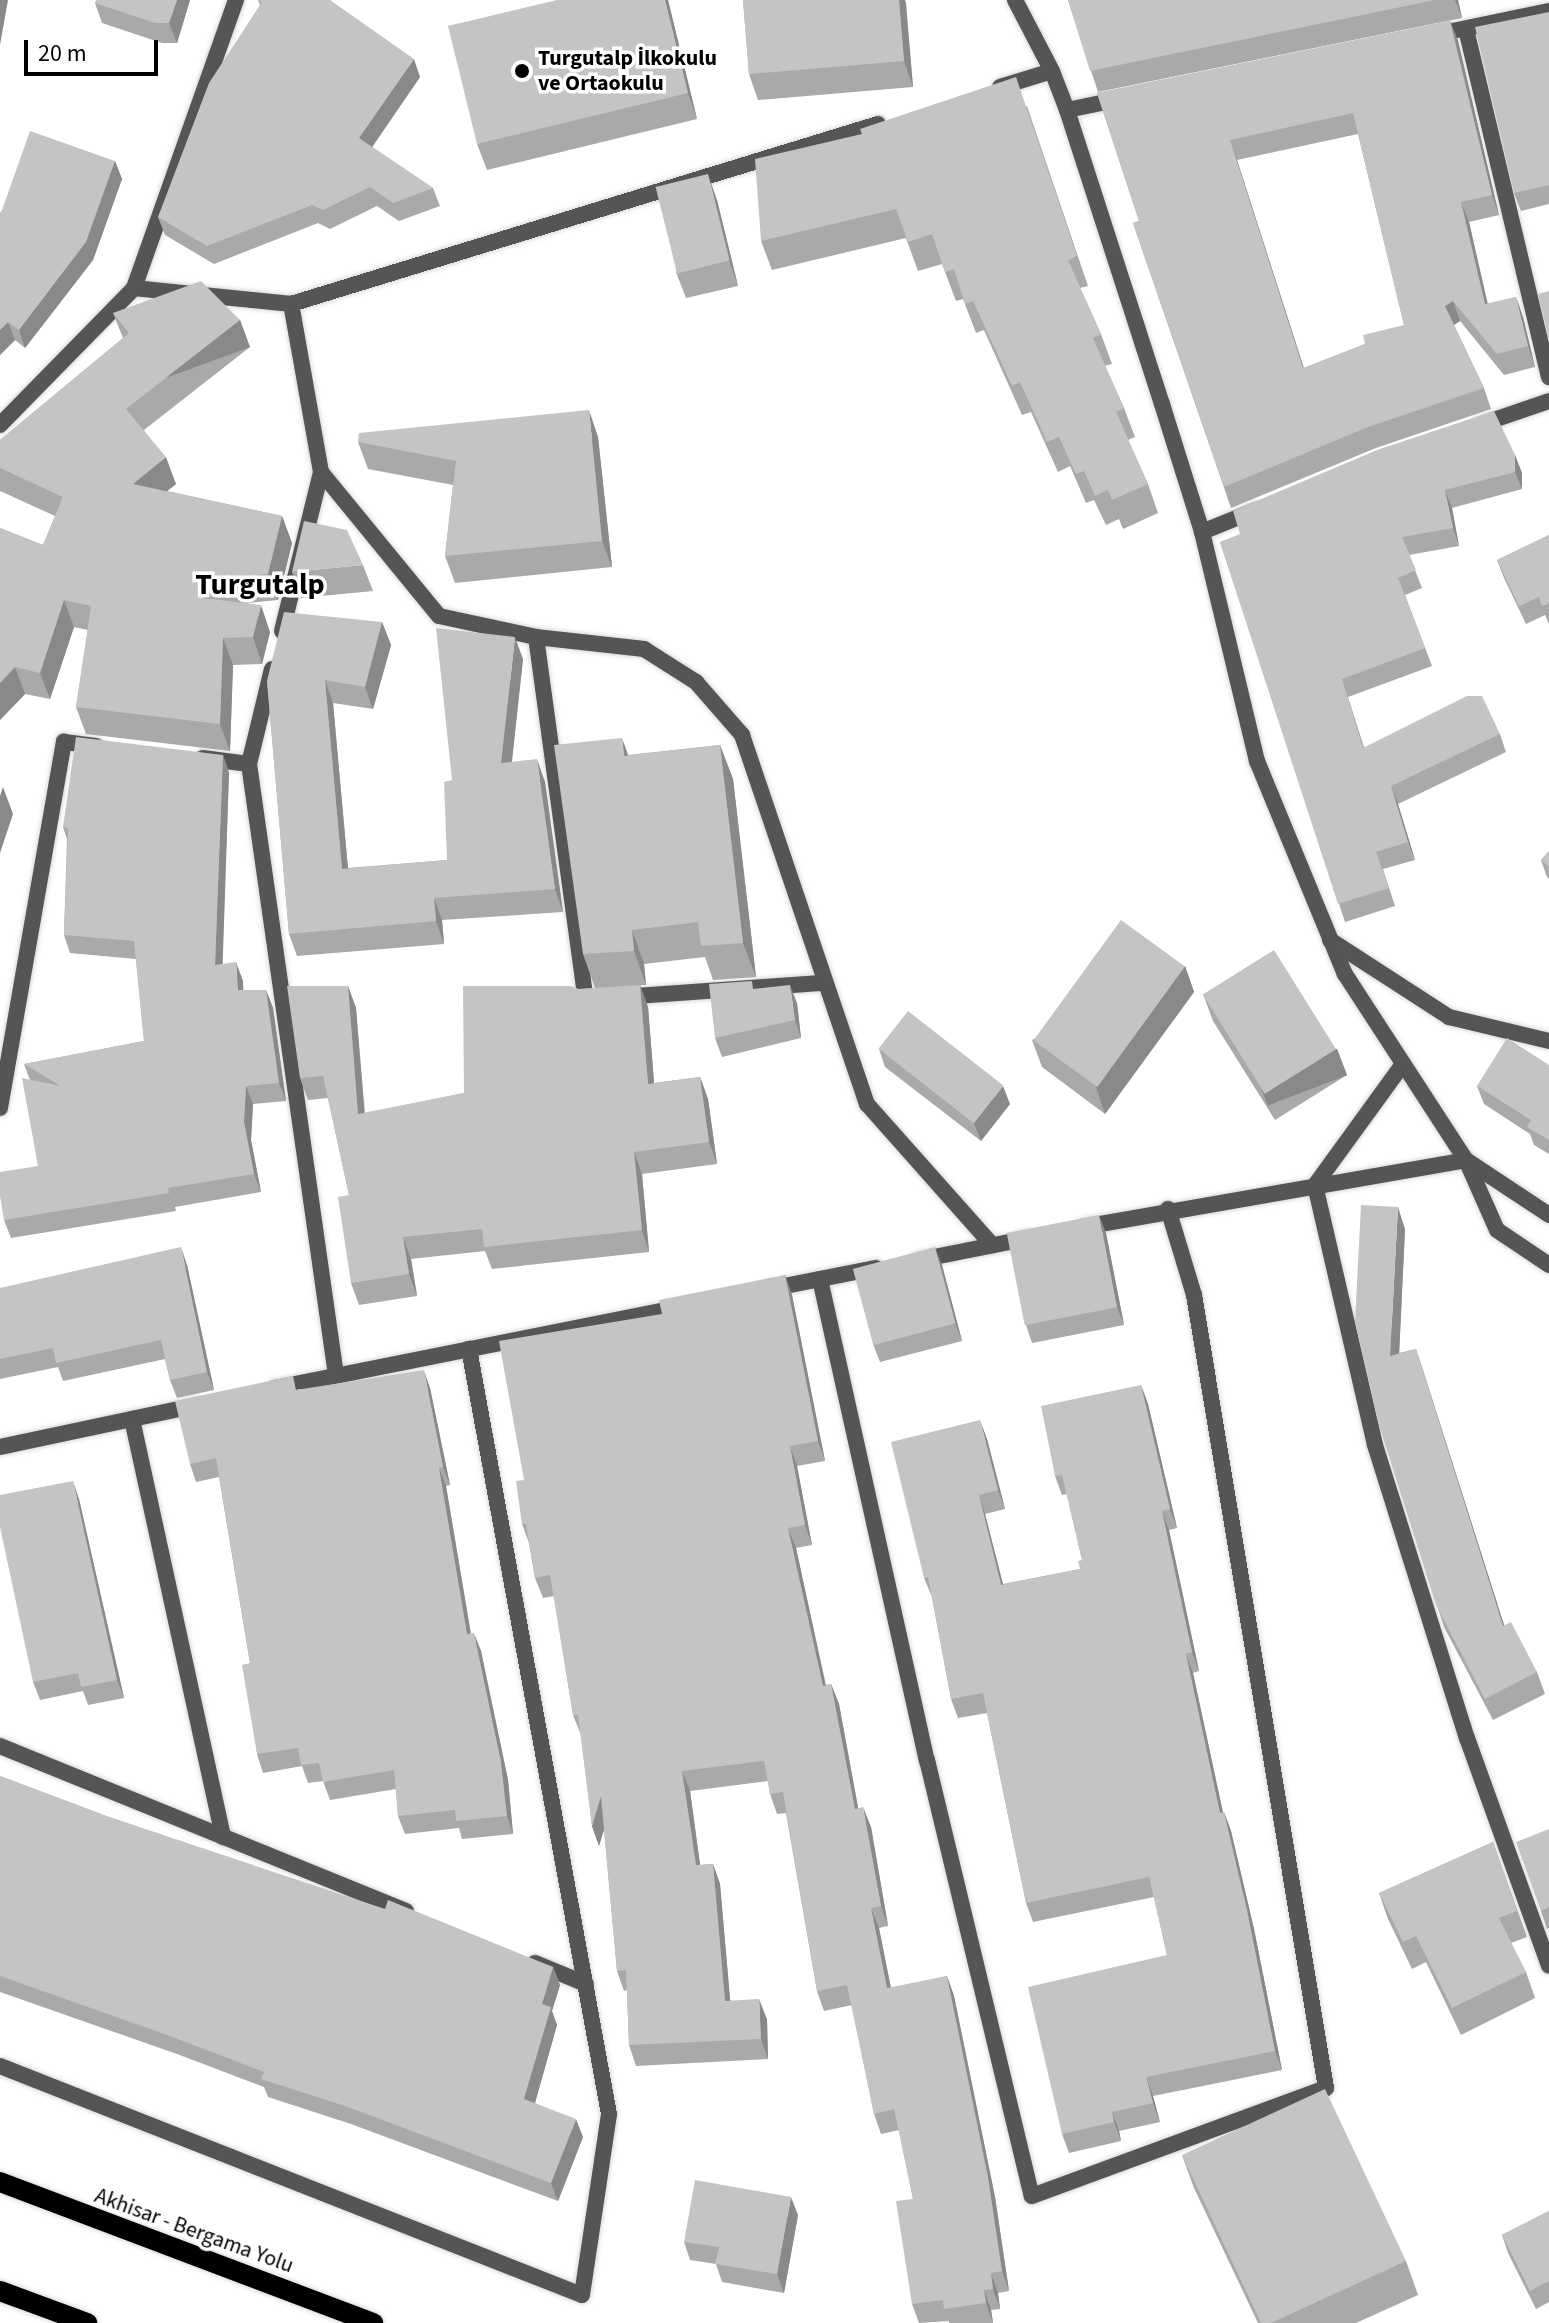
<!DOCTYPE html>
<html>
<head>
<meta charset="utf-8">
<style>
	body { margin:0 }
	#map { position:relative; width:1549px; height:2323px; overflow:hidden; background:#fff; font-family:"Source Sans 3",sans-serif }
	div>[style] { position:absolute }
	.roads { filter:drop-shadow(0 0 2px #dbdbdb) drop-shadow(0 0 2px #dbdbdb) }
	.minor>* { height:16px; margin:-8px; padding:0 8px; transform-origin:8px; border-radius:8px; background:#555 }
	.tertiary>* { height:16px; margin:-8px; padding:0 8px; transform-origin:8px; border-radius:8px; background:#555 }
	.primary>* { height:20px; margin:-10px; padding:0 10px; transform-origin:10px; border-radius:10px; background:#000 }
	.wall>* { inset:0; background:#a9a9a9 }
	.shaded-wall>* { inset:0; background:#898989; transform-origin:0 0 }
	.building>* { inset:0; background:#c4c4c4; transform-origin:0 0 }
	.dots>* { width:22px; height:22px; translate:-50% -50%; box-sizing:border-box; border:4px solid #fff; border-radius:50% }
	span { translate:-50% -50%; white-space:nowrap; text-align:center; line-height:1.15; -webkit-text-stroke:7px #fff; paint-order:stroke }
	.poi-label { font-size:22px; color:#000; font-weight:700 }
	.left { translate:0 -50%; text-align:left }
	.street-label { font-size:22px; color:#000 }
	.district-label { font-size:30px; color:#000; font-weight:700 }
	.scale { position:absolute; left:24px; top:40px; width:134px; height:36px; box-sizing:border-box; border:4px solid #000; border-top:0; padding-left:10px; font-size:24px; line-height:28px; white-space:nowrap; color:#000; -webkit-text-stroke:6px #fff; paint-order:stroke }
</style>
</head>
<body>
<div id="map">
	<div class="roads">
		<div class="minor">
			<div style="left:1466px;top:29px;width:358px;rotate:76.6deg"></div>
			<div style="left:1433px;top:35px;width:118px;rotate:-11.7deg"></div>
			<div style="left:1000px;top:87px;width:54px;rotate:-17.1deg"></div>
			<div style="left:1067px;top:110px;width:54px;rotate:-11.7deg"></div>
			<div style="left:134px;top:288px;width:306px;rotate:-70.5deg"></div>
			<div style="left:0;top:425px;width:192px;rotate:-45.6deg"></div>
			<div style="left:134px;top:288px;width:158px;rotate:5.8deg"></div>
			<div style="left:291px;top:304px;width:614px;rotate:-17.05deg"></div>
			<div style="left:1479px;top:425px;width:74px;rotate:-18.9deg"></div>
			<div style="left:321px;top:472px;width:186px;rotate:50.7deg"></div>
			<div style="left:439px;top:616px;width:99px;rotate:12.2deg"></div>
			<div style="left:536px;top:637px;width:109px;rotate:6.3deg"></div>
			<div style="left:644px;top:649px;width:62px;rotate:32.4deg"></div>
			<div style="left:696px;top:682px;width:70px;rotate:49deg"></div>
			<div style="left:742px;top:735px;width:390px;rotate:71.3deg"></div>
			<div style="left:867px;top:1104px;width:188px;rotate:48.4deg"></div>
			<div style="left:1202px;top:532px;width:58px;rotate:-22.2deg"></div>
			<div style="left:282px;top:631px;width:164px;rotate:-76.2deg"></div>
			<div style="left:321px;top:472px;width:171px;rotate:-100.1deg"></div>
			<div style="left:536px;top:637px;width:366px;rotate:82.2deg"></div>
			<div style="left:586px;top:1000px;width:9px;rotate:-6deg"></div>
			<div style="left:272px;top:669px;width:98px;rotate:103.6deg"></div>
			<div style="left:249px;top:764px;width:617px;rotate:81.9deg"></div>
			<div style="left:203px;top:758px;width:46px;rotate:7.4deg"></div>
			<div style="left:1330px;top:940px;width:142px;rotate:32.9deg"></div>
			<div style="left:1449px;top:1017px;width:103px;rotate:13.5deg"></div>
			<div style="left:622px;top:997px;width:202px;rotate:-4deg"></div>
			<div style="left:1403px;top:1064px;width:150px;rotate:126deg"></div>
			<div style="left:1315px;top:1185px;width:267px;rotate:77deg"></div>
			<div style="left:1375px;top:1445px;width:307px;rotate:72.6deg"></div>
			<div style="left:1467px;top:1738px;width:242px;rotate:70.2deg"></div>
			<div style="left:0;top:1108px;width:372px;rotate:-80.1deg"></div>
			<div style="left:64px;top:742px;width:32px;rotate:7deg"></div>
			<div style="left:820px;top:1279px;width:493px;rotate:77.5deg"></div>
			<div style="left:927px;top:1760px;width:448px;rotate:76.5deg"></div>
			<div style="left:1032px;top:2196px;width:313px;rotate:-20.2deg"></div>
			<div style="left:1326px;top:2088px;width:804px;rotate:-99.45deg"></div>
			<div style="left:1194px;top:1295px;width:90px;rotate:-106.8deg"></div>
			<div style="left:132px;top:1419px;width:428px;rotate:77.7deg"></div>
			<div style="left:0;top:1746px;width:438px;rotate:22.1deg"></div>
			<div style="left:535px;top:1963px;width:55px;rotate:22.4deg"></div>
			<div style="left:0;top:2066px;width:625px;rotate:21.48deg"></div>
			<div style="left:582px;top:2295px;width:183px;rotate:-81.5deg"></div>
			<div style="left:609px;top:2114px;width:778px;rotate:-100.37deg"></div>
		</div>
		<div class="tertiary">
			<div style="left:1015px;top:0;width:80px;rotate:62.5deg"></div>
			<div style="left:1052px;top:71px;width:42px;rotate:69deg"></div>
			<div style="left:1067px;top:110px;width:309px;rotate:72.1deg"></div>
			<div style="left:1162px;top:404px;width:134px;rotate:72.6deg"></div>
			<div style="left:1202px;top:532px;width:236px;rotate:76.5deg"></div>
			<div style="left:1257px;top:761px;width:230px;rotate:67.6deg"></div>
			<div style="left:1345px;top:974px;width:222px;rotate:57deg"></div>
			<div style="left:1466px;top:1160px;width:77px;rotate:66.1deg"></div>
			<div style="left:1497px;top:1230px;width:63px;rotate:33.9deg"></div>
			<div style="left:1083px;top:1227px;width:389px;rotate:-9.9deg"></div>
			<div style="left:1466px;top:1160px;width:100px;rotate:33.5deg"></div>
			<div style="left:919px;top:1260px;width:112px;rotate:-11.3deg"></div>
			<div style="left:769px;top:1289px;width:109px;rotate:-11.1deg"></div>
			<div style="left:275px;top:1388px;width:413px;rotate:-11.3deg"></div>
			<div style="left:0;top:1447px;width:202px;rotate:-12deg"></div>
		</div>
		<div class="primary">
			<div style="left:0;top:2182px;width:399px;rotate:20.7deg"></div>
			<div style="left:0;top:2291px;width:93px;rotate:20.2deg"></div>
		</div>
	</div>
	<div class="wall">
		<div style="clip-path:polygon(190px 0,177px 43px,162px 43px,102px 23px,95px 3px)"></div>
		<div style="clip-path:polygon(258px 0,330px 0,420px 77px,372px 147px,433px 188px,440px 206px,399px 221px,377px 206px,330px 229px,318px 223px,214px 264px,165px 235px,158px 217px,260px 5px)"></div>
		<div style="clip-path:polygon(665px 0,668px 0,697px 119px,487px 170px,477px 144px)"></div>
		<div style="clip-path:polygon(743px 0,905px 0,913px 87px,758px 100px,749px 74px)"></div>
		<div style="clip-path:polygon(1068px 0,1458px 0,1462px 18px,1098px 92px)"></div>
		<div style="clip-path:polygon(1549px 12px,1549px 204px,1521px 211px,1514px 193px)"></div>
		<div style="clip-path:polygon(evenodd,1450px 21px,1458px 41px,1499px 215px,1469px 222px,1488px 304px,1516px 297px,1523px 317px,1535px 367px,1504px 375px,1460px 321px,1454px 325px,1484px 388px,1491px 409px,1376px 448px,1231px 508px,1133px 223px,1139px 221px,1097px 93px,1450px 21px,1358px 134px,1404px 325px,1365px 344px,1304px 368px,1237px 160px,1358px 134px)"></div>
		<div style="clip-path:polygon(1027px 106px,1088px 286px,1080px 288px,1101px 334px,1112px 364px,1105px 366px,1124px 408px,1135px 437px,1128px 440px,1148px 484px,1158px 513px,1123px 529px,1119px 519px,1106px 525px,1094px 500px,1086px 503px,1070px 466px,1058px 472px,1031px 412px,1022px 415px,984px 330px,976px 333px,963px 299px,956px 301px,942px 264px,918px 271px,906px 238px,772px 270px,761px 241px)"></div>
		<div style="clip-path:polygon(115px 161px,122px 179px,93px 260px,25px 348px,15px 340px,0 355px,0 213px)"></div>
		<div style="clip-path:polygon(717px 200px,738px 286px,686px 298px,676px 272px)"></div>
		<div style="clip-path:polygon(113px 313px,240px 320px,250px 347px,144px 430px,176px 484px,167px 491px,282px 516px,292px 543px,278px 600px,248px 603px,270px 632px,262px 664px,233px 665px,230px 751px,86px 734px,76px 707px,88px 630px,74px 627px,50px 699px,25px 694px,0 720px,0 528px,43px 545px,55px 516px,0 491px,0 440px,123px 338px)"></div>
		<div style="clip-path:polygon(598px 437px,612px 567px,455px 583px,445px 556px,453px 485px,368px 469px,358px 442px)"></div>
		<div style="clip-path:polygon(1515px 455px,1522px 473px,1522px 489px,1452px 508px,1459px 546px,1409px 555px,1422px 588px,1405px 595px,1432px 666px,1348px 697px,1364px 747px,1500px 734px,1506px 752px,1398px 804px,1415px 860px,1383px 869px,1395px 906px,1345px 922px,1220px 542px)"></div>
		<div style="clip-path:polygon(1549px 535px,1549px 624px,1545px 615px,1526px 624px,1504px 578px,1497px 560px)"></div>
		<div style="clip-path:polygon(363px 565px,373px 591px,301px 598px,292px 572px)"></div>
		<div style="clip-path:polygon(382px 622px,391px 645px,373px 709px,333px 703px,348px 868px,447px 860px,452px 780px,523px 659px,512px 762px,545px 782px,563px 912px,442px 920px,444px 944px,297px 956px,289px 934px,267px 681px)"></div>
		<div style="clip-path:polygon(720px 745px,733px 779px,756px 977px,713px 980px,705px 957px,644px 964px,646px 985px,640px 985px,648px 1007px,654px 1083px,700px 1077px,708px 1099px,717px 1164px,642px 1174px,649px 1252px,492px 1269px,485px 1251px,411px 1259px,417px 1296px,359px 1305px,351px 1283px,349px 1195px,328px 1098px,308px 1100px,300px 1078px,348px 986px,356px 1008px,365px 1113px,464px 1093px,579px 989px,595px 988px,583px 954px,628px 755px)"></div>
		<div style="clip-path:polygon(223px 755px,229px 773px,222px 964px,243px 981px,243px 990px,266px 990px,273px 1008px,286px 1101px,253px 1104px,251px 1140px,261px 1192px,175px 1207px,176px 1211px,11px 1238px,4px 1220px,38px 1166px,30px 1080px,24px 1064px,144px 1041px,136px 959px,70px 953px,64px 935px,67px 839px,63px 827px)"></div>
		<div style="clip-path:polygon(1549px 851px,1549px 879px,1547px 877px,1541px 860px)"></div>
		<div style="clip-path:polygon(1185px 966px,1194px 992px,1105px 1114px,1042px 1067px,1032px 1040px)"></div>
		<div style="clip-path:polygon(1203px 994px,1337px 1049px,1347px 1075px,1275px 1120px,1213px 1021px)"></div>
		<div style="clip-path:polygon(797px 1003px,801px 1038px,722px 1057px,715px 1038px)"></div>
		<div style="clip-path:polygon(879px 1049px,1010px 1104px,981px 1141px,885px 1067px)"></div>
		<div style="clip-path:polygon(1549px 1065px,1549px 1154px,1534px 1145px,1530px 1134px,1484px 1104px,1477px 1086px)"></div>
		<div style="clip-path:polygon(1405px 1229px,1399px 1353px,1416px 1349px,1504px 1625px,1537px 1672px,1545px 1694px,1493px 1720px,1444px 1627px,1378px 1421px)"></div>
		<div style="clip-path:polygon(1106px 1233px,1124px 1325px,1032px 1343px,1026px 1325px)"></div>
		<div style="clip-path:polygon(187px 1265px,214px 1390px,177px 1398px,170px 1380px,165px 1359px,63px 1381px,58px 1367px,0 1379px,0 1288px)"></div>
		<div style="clip-path:polygon(942px 1265px,962px 1341px,880px 1362px,873px 1344px)"></div>
		<div style="clip-path:polygon(785px 1275px,792px 1295px,825px 1461px,797px 1466px,812px 1545px,796px 1548px,826px 1685px,831px 1684px,839px 1704px,858px 1808px,871px 1827px,888px 1926px,879px 1928px,891px 1988px,947px 1976px,954px 1996px,995px 2197px,1009px 2291px,998px 2293px,1000px 2309px,991px 2310px,993px 2323px,949px 2323px,949px 2321px,919px 2323px,912px 2304px,913px 2199px,899px 2130px,881px 2134px,874px 2114px,852px 2005px,824px 2011px,817px 1991px,786px 1813px,777px 1814px,770px 1794px,768px 1781px,690px 1791px,700px 1865px,713px 1864px,720px 1884px,730px 2000px,767px 2019px,768px 2059px,636px 2066px,629px 2045px,627px 1990px,624px 1991px,617px 1971px,604px 1830px,599px 1846px,592px 1826px,581px 1735px,573px 1715px,554px 1596px,543px 1598px,535px 1578px,529px 1543px,522px 1524px,524px 1480px,662px 1314px)"></div>
		<div style="clip-path:polygon(1141px 1385px,1148px 1404px,1177px 1528px,1169px 1530px,1199px 1671px,1193px 1673px,1223px 1812px,1224px 1812px,1231px 1831px,1254px 1929px,1282px 2070px,1153px 2096px,1160px 2122px,1119px 2131px,1121px 2141px,1069px 2153px,1062px 2134px,1167px 1955px,1154px 1897px,1033px 1922px,1026px 1903px,987px 1713px,958px 1718px,951px 1699px,932px 1597px,924px 1578px,987px 1439px,1005px 1509px,985px 1514px,1003px 1584px,1080px 1569px,1082px 1560px,1067px 1494px,1062px 1495px,1055px 1476px)"></div>
		<div style="clip-path:polygon(430px 1388px,450px 1485px,446px 1486px,471px 1634px,481px 1651px,508px 1780px,513px 1834px,462px 1839px,459px 1828px,405px 1834px,398px 1816px,396px 1789px,330px 1800px,323px 1781px,308px 1783px,302px 1766px,263px 1773px,257px 1754px,250px 1663px,219px 1477px,196px 1482px,190px 1464px,298px 1389px)"></div>
		<div style="clip-path:polygon(79px 1499px,124px 1698px,88px 1705px,83px 1691px,40px 1700px,33px 1682px)"></div>
		<div style="clip-path:polygon(0 1776px,109px 1817px,553px 1967px,560px 1985px,552px 2011px,557px 2025px,535px 2103px,583px 2137px,558px 2201px,351px 2124px,268px 2097px,264px 2087px,177px 2054px,0 1992px)"></div>
		<div style="clip-path:polygon(1549px 1829px,1549px 1928px,1547px 1929px,1541px 1911px)"></div>
		<div style="clip-path:polygon(1493px 1842px,1527px 1937px,1511px 1943px,1526px 1972px,1535px 1998px,1461px 2035px,1426px 1962px,1412px 1969px,1388px 1919px,1379px 1893px)"></div>
		<div style="clip-path:polygon(1182px 2155px,1406px 2261px,1418px 2295px,1356px 2323px,1258px 2323px,1194px 2188px)"></div>
		<div style="clip-path:polygon(1549px 2211px,1549px 2302px,1536px 2309px,1508px 2253px,1502px 2235px)"></div>
		<div style="clip-path:polygon(798px 2215px,784px 2293px,722px 2282px,716px 2264px,690px 2260px,684px 2242px)"></div>
	</div>
	<div class="shaded-wall">
		<div style="clip-path:polygon(0 0,8px 0,0 45px)"></div>
		<div style="clip-path:polygon(177px 0,190px 0,177px 43px,169px 23px)"></div>
		<div style="clip-path:polygon(665px 0,668px 0,697px 119px,688px 93px)"></div>
		<div style="clip-path:polygon(899px 0,905px 0,906px 3px,913px 87px,904px 61px)"></div>
		<div style="clip-path:polygon(1455px 0,1458px 0,1462px 18px)"></div>
		<div style="clip-path:polygon(1450px 21px,1458px 41px,1499px 215px,1492px 195px)"></div>
		<div style="clip-path:polygon(414px 59px,420px 77px,366px 156px,359px 138px)"></div>
		<div style="clip-path:polygon(1230px 140px,1237px 160px,1310px 388px,1303px 368px)"></div>
		<div style="clip-path:polygon(115px 161px,122px 179px,93px 260px,25px 348px,19px 330px)"></div>
		<div style="clip-path:polygon(708px 174px,717px 200px,738px 286px,729px 260px)"></div>
		<div style="clip-path:polygon(1461px 202px,1469px 222px,1492px 325px,1485px 304px)"></div>
		<div style="clip-path:polygon(1516px 297px,1523px 317px,1535px 367px,1528px 346px)"></div>
		<div style="clip-path:polygon(1453px 301px,1460px 321px,1452px 326px,1445px 306px)"></div>
		<div style="left:240px;top:320px;width:29px;height:145px;rotate:70deg"></div>
		<div style="clip-path:polygon(8px 322px,15px 340px,0 355px,0 330px)"></div>
		<div style="clip-path:polygon(589px 410px,598px 437px,612px 567px,602px 541px)"></div>
		<div style="clip-path:polygon(1515px 455px,1522px 473px,1522px 489px,1515px 472px)"></div>
		<div style="clip-path:polygon(166px 457px,176px 484px,143px 510px,133px 484px)"></div>
		<div style="clip-path:polygon(1445px 490px,1452px 508px,1459px 546px,1453px 528px)"></div>
		<div style="clip-path:polygon(282px 516px,292px 543px,278px 600px,268px 574px)"></div>
		<div style="clip-path:polygon(203px 580px,213px 607px,203px 598px)"></div>
		<div style="clip-path:polygon(64px 600px,74px 627px,50px 699px,40px 673px)"></div>
		<div style="clip-path:polygon(261px 605px,270px 632px,262px 664px,253px 637px)"></div>
		<div style="clip-path:polygon(382px 622px,391px 645px,373px 709px,365px 687px)"></div>
		<div style="clip-path:polygon(515px 637px,523px 659px,509px 786px,501px 763px)"></div>
		<div style="clip-path:polygon(223px 638px,233px 665px,230px 751px,220px 724px)"></div>
		<div style="clip-path:polygon(15px 667px,25px 694px,0 720px,0 683px)"></div>
		<div style="clip-path:polygon(325px 680px,333px 703px,350px 891px,342px 869px)"></div>
		<div style="clip-path:polygon(622px 738px,634px 771px,624px 756px)"></div>
		<div style="clip-path:polygon(720px 745px,733px 779px,756px 977px,743px 943px)"></div>
		<div style="clip-path:polygon(223px 755px,229px 773px,222px 983px,215px 965px)"></div>
		<div style="clip-path:polygon(537px 759px,545px 782px,563px 912px,555px 889px)"></div>
		<div style="clip-path:polygon(1391px 786px,1398px 804px,1415px 860px,1408px 842px)"></div>
		<div style="clip-path:polygon(3px 787px,13px 814px,0 853px,0 796px)"></div>
		<div style="clip-path:polygon(434px 898px,442px 920px,444px 944px,436px 921px)"></div>
		<div style="clip-path:polygon(632px 930px,644px 964px,646px 985px,634px 951px)"></div>
		<div style="clip-path:polygon(236px 962px,243px 981px,244px 1008px,238px 990px)"></div>
		<div style="clip-path:polygon(1185px 966px,1194px 992px,1105px 1114px,1096px 1087px)"></div>
		<div style="clip-path:polygon(640px 985px,648px 1007px,656px 1106px,648px 1084px)"></div>
		<div style="clip-path:polygon(790px 985px,797px 1003px,801px 1038px,795px 1020px)"></div>
		<div style="clip-path:polygon(348px 986px,356px 1008px,366px 1136px,358px 1114px)"></div>
		<div style="clip-path:polygon(266px 990px,273px 1008px,286px 1101px,279px 1083px)"></div>
		<div style="left:1337px;top:1049px;width:28px;height:85px;rotate:69deg"></div>
		<div style="clip-path:polygon(700px 1077px,708px 1099px,717px 1164px,709px 1142px)"></div>
		<div style="clip-path:polygon(246px 1086px,253px 1104px,251px 1140px,261px 1192px,254px 1174px,244px 1122px)"></div>
		<div style="clip-path:polygon(1003px 1086px,1010px 1104px,981px 1141px,974px 1123px)"></div>
		<div style="clip-path:polygon(634px 1152px,642px 1174px,649px 1252px,642px 1230px)"></div>
		<div style="clip-path:polygon(1398px 1207px,1405px 1229px,1398px 1378px,1390px 1356px)"></div>
		<div style="clip-path:polygon(1099px 1215px,1106px 1233px,1124px 1325px,1117px 1307px)"></div>
		<div style="clip-path:polygon(403px 1237px,411px 1259px,417px 1296px,409px 1274px)"></div>
		<div style="clip-path:polygon(181px 1247px,187px 1265px,214px 1390px,207px 1372px)"></div>
		<div style="clip-path:polygon(935px 1247px,942px 1265px,962px 1341px,955px 1323px)"></div>
		<div style="clip-path:polygon(785px 1275px,792px 1295px,825px 1461px,818px 1441px)"></div>
		<div style="clip-path:polygon(1416px 1349px,1423px 1370px,1511px 1647px,1503px 1626px)"></div>
		<div style="clip-path:polygon(424px 1370px,430px 1388px,450px 1485px,443px 1467px)"></div>
		<div style="clip-path:polygon(1141px 1385px,1148px 1404px,1177px 1528px,1170px 1509px)"></div>
		<div style="clip-path:polygon(980px 1420px,987px 1439px,1005px 1509px,998px 1490px)"></div>
		<div style="clip-path:polygon(790px 1446px,797px 1466px,812px 1545px,805px 1525px)"></div>
		<div style="clip-path:polygon(439px 1468px,446px 1486px,474px 1653px,467px 1634px)"></div>
		<div style="clip-path:polygon(73px 1481px,79px 1499px,124px 1698px,117px 1680px)"></div>
		<div style="clip-path:polygon(979px 1495px,985px 1514px,1008px 1604px,1001px 1585px)"></div>
		<div style="clip-path:polygon(1162px 1511px,1169px 1530px,1199px 1671px,1192px 1652px)"></div>
		<div style="clip-path:polygon(788px 1528px,796px 1548px,830px 1706px,823px 1686px)"></div>
		<div style="clip-path:polygon(474px 1633px,481px 1651px,508px 1780px,513px 1834px,507px 1816px)"></div>
		<div style="clip-path:polygon(1186px 1654px,1193px 1673px,1227px 1832px,1220px 1813px)"></div>
		<div style="clip-path:polygon(831px 1684px,839px 1704px,862px 1829px,855px 1809px)"></div>
		<div style="clip-path:polygon(682px 1771px,690px 1791px,703px 1886px,696px 1865px)"></div>
		<div style="clip-path:polygon(601px 1796px,608px 1816px,599px 1846px,592px 1826px)"></div>
		<div style="clip-path:polygon(863px 1807px,871px 1827px,888px 1926px,881px 1906px)"></div>
		<div style="clip-path:polygon(1224px 1812px,1231px 1831px,1254px 1929px,1282px 2070px,1275px 2051px)"></div>
		<div style="clip-path:polygon(713px 1864px,720px 1884px,732px 2021px,725px 2001px)"></div>
		<div style="clip-path:polygon(871px 1908px,879px 1928px,895px 2009px,887px 1988px)"></div>
		<div style="clip-path:polygon(553px 1967px,560px 1985px,552px 2011px,557px 2025px,531px 2117px,524px 2099px,542px 2004px)"></div>
		<div style="clip-path:polygon(947px 1976px,954px 1996px,995px 2197px,1009px 2291px,1002px 2271px)"></div>
		<div style="clip-path:polygon(759px 1999px,767px 2019px,768px 2059px,761px 2039px)"></div>
		<div style="clip-path:polygon(1146px 2077px,1153px 2096px,1160px 2122px,1153px 2103px)"></div>
		<div style="clip-path:polygon(1112px 2112px,1119px 2131px,1121px 2141px,1114px 2122px)"></div>
		<div style="clip-path:polygon(576px 2119px,583px 2137px,558px 2201px,551px 2183px)"></div>
		<div style="clip-path:polygon(791px 2197px,798px 2215px,784px 2293px,777px 2274px)"></div>
		<div style="clip-path:polygon(991px 2273px,998px 2293px,1000px 2309px,993px 2289px)"></div>
		<div style="clip-path:polygon(984px 2290px,991px 2310px,993px 2323px,986px 2303px)"></div>
	</div>
	<div class="building">
		<div style="clip-path:polygon(96px 0,177px 0,169px 23px,155px 23px,95px 3px)"></div>
		<div style="clip-path:polygon(259px 0,330px 0,414px 59px,359px 138px,433px 188px,393px 203px,370px 187px,323px 210px,312px 205px,207px 246px,158px 217px,209px 83px,262px 2px)"></div>
		<div style="clip-path:polygon(557px 0,665px 0,688px 93px,477px 144px,448px 26px)"></div>
		<div style="clip-path:polygon(743px 0,899px 0,904px 61px,749px 74px)"></div>
		<div style="clip-path:polygon(1068px 0,1435px 0,1090px 71px)"></div>
		<div style="clip-path:polygon(1549px 12px,1549px 185px,1514px 193px,1475px 27px)"></div>
		<div style="clip-path:polygon(evenodd,1450px 21px,1492px 195px,1461px 202px,1485px 304px,1516px 297px,1528px 346px,1497px 354px,1453px 301px,1445px 306px,1484px 388px,1368px 427px,1224px 487px,1133px 223px,1139px 221px,1097px 93px,1450px 21px,1353px 113px,1404px 325px,1363px 335px,1365px 344px,1303px 368px,1230px 140px,1353px 113px)"></div>
		<div style="clip-path:polygon(1016px 77px,1077px 256px,1068px 260px,1101px 334px,1093px 338px,1124px 408px,1116px 412px,1148px 484px,1112px 500px,1108px 490px,1095px 496px,1084px 471px,1076px 474px,1059px 437px,1047px 442px,1020px 382px,1012px 386px,973px 301px,965px 304px,954px 269px,945px 272px,932px 234px,908px 242px,896px 209px,761px 241px,755px 159px,862px 134px,860px 129px)"></div>
		<div style="clip-path:polygon(30px 131px,115px 161px,86px 242px,19px 330px,8px 322px,0 330px,0 213px,2px 210px)"></div>
		<div style="left:708px;top:174px;width:89px;height:54px;rotate:76deg"></div>
		<div style="clip-path:polygon(201px 281px,240px 320px,126px 409px,166px 457px,133px 484px,282px 516px,268px 574px,203px 580px,203px 598px,261px 605px,253px 637px,223px 638px,220px 724px,76px 707px,91px 606px,64px 600px,40px 673px,15px 667px,0 683px,0 528px,43px 545px,63px 497px,0 468px,0 440px,129px 333px,113px 313px)"></div>
		<div style="clip-path:polygon(1549px 291px,1549px 339px,1538px 294px)"></div>
		<div style="clip-path:polygon(589px 410px,602px 541px,445px 556px,456px 461px,358px 442px,359px 433px)"></div>
		<div style="clip-path:polygon(1494px 411px,1515px 455px,1515px 472px,1445px 490px,1453px 528px,1402px 537px,1416px 570px,1398px 578px,1425px 648px,1342px 679px,1363px 748px,1467px 696px,1482px 696px,1500px 734px,1391px 786px,1408px 842px,1376px 852px,1389px 888px,1338px 904px,1220px 542px,1240px 534px,1233px 511px,1377px 450px)"></div>
		<div style="clip-path:polygon(304px 521px,347px 530px,363px 565px,292px 572px)"></div>
		<div style="clip-path:polygon(1549px 535px,1549px 603px,1542px 606px,1539px 597px,1519px 606px,1497px 560px)"></div>
		<div style="clip-path:polygon(284px 612px,382px 622px,365px 687px,325px 680px,342px 869px,447px 860px,444px 782px,452px 780px,436px 628px,515px 637px,501px 763px,537px 759px,555px 889px,434px 898px,436px 921px,289px 934px,267px 681px)"></div>
		<div style="clip-path:polygon(76px 737px,223px 755px,215px 965px,236px 962px,238px 990px,266px 990px,279px 1083px,246px 1086px,244px 1122px,254px 1174px,168px 1188px,169px 1193px,4px 1220px,0 1196px,0 1172px,38px 1166px,22px 1078px,61px 1086px,24px 1064px,144px 1041px,134px 941px,64px 935px,68px 828px,63px 827px)"></div>
		<div style="clip-path:polygon(622px 738px,624px 756px,720px 745px,743px 943px,701px 946px,698px 922px,632px 930px,634px 951px,583px 954px,554px 745px)"></div>
		<div style="clip-path:polygon(1549px 851px,1549px 867px,1541px 860px)"></div>
		<div style="left:1121px;top:920px;width:79px;height:149px;rotate:36deg"></div>
		<div style="left:1274px;top:950px;width:117px;height:84px;rotate:58deg"></div>
		<div style="clip-path:polygon(752px 981px,753px 989px,790px 985px,795px 1020px,715px 1038px,709px 984px)"></div>
		<div style="clip-path:polygon(640px 985px,648px 1084px,700px 1077px,709px 1142px,634px 1152px,642px 1230px,484px 1247px,482px 1229px,403px 1237px,409px 1274px,351px 1283px,338px 1197px,349px 1195px,323px 1076px,300px 1078px,287px 986px,348px 986px,358px 1114px,464px 1093px,463px 986px,571px 986px,579px 989px)"></div>
		<div style="left:908px;top:1011px;width:121px;height:48px;rotate:38deg"></div>
		<div style="clip-path:polygon(1507px 1038px,1549px 1065px,1549px 1140px,1527px 1127px,1531px 1120px,1477px 1086px)"></div>
		<div style="clip-path:polygon(1361px 1205px,1398px 1207px,1390px 1356px,1416px 1349px,1503px 1626px,1511px 1622px,1537px 1672px,1485px 1699px,1436px 1605px,1378px 1421px,1355px 1322px)"></div>
		<div style="left:1099px;top:1215px;width:94px;height:94px;rotate:79deg"></div>
		<div style="clip-path:polygon(181px 1247px,207px 1372px,170px 1380px,161px 1340px,56px 1363px,53px 1348px,0 1359px,0 1288px)"></div>
		<div style="left:935px;top:1247px;width:79px;height:85px;rotate:75deg"></div>
		<div style="clip-path:polygon(785px 1275px,818px 1441px,790px 1446px,805px 1525px,788px 1528px,823px 1686px,831px 1684px,855px 1809px,863px 1807px,881px 1906px,871px 1908px,887px 1988px,947px 1976px,988px 2177px,1002px 2271px,991px 2273px,993px 2289px,984px 2290px,986px 2303px,944px 2309px,943px 2300px,912px 2304px,896px 2201px,913px 2199px,894px 2109px,874px 2114px,847px 1985px,817px 1991px,783px 1792px,770px 1794px,764px 1761px,682px 1771px,696px 1865px,713px 1864px,725px 2001px,759px 1999px,761px 2039px,629px 2045px,626px 1970px,617px 1971px,601px 1796px,592px 1826px,578px 1715px,573px 1715px,550px 1575px,535px 1578px,526px 1524px,522px 1524px,516px 1481px,524px 1480px,499px 1341px,662px 1314px,659px 1300px)"></div>
		<div style="clip-path:polygon(424px 1370px,443px 1467px,439px 1468px,467px 1634px,474px 1633px,501px 1762px,507px 1816px,456px 1821px,455px 1810px,398px 1816px,394px 1770px,323px 1782px,319px 1763px,301px 1765px,298px 1748px,257px 1754px,242px 1665px,250px 1663px,216px 1458px,190px 1464px,175px 1401px,293px 1376px,296px 1390px)"></div>
		<div style="clip-path:polygon(1141px 1385px,1170px 1509px,1162px 1511px,1192px 1652px,1186px 1654px,1220px 1813px,1224px 1812px,1247px 1910px,1275px 2051px,1146px 2077px,1153px 2103px,1112px 2112px,1114px 2122px,1062px 2134px,1028px 1987px,1167px 1955px,1149px 1877px,1026px 1903px,983px 1693px,951px 1699px,928px 1577px,924px 1578px,891px 1442px,980px 1420px,998px 1490px,979px 1495px,1001px 1585px,1080px 1569px,1078px 1561px,1082px 1560px,1062px 1475px,1055px 1476px,1041px 1406px)"></div>
		<div style="clip-path:polygon(73px 1481px,117px 1680px,81px 1687px,78px 1673px,33px 1682px,0 1527px,0 1495px)"></div>
		<div style="clip-path:polygon(0 1776px,109px 1817px,385px 1909px,388px 1900px,553px 1967px,542px 2004px,551px 2007px,524px 2099px,576px 2119px,551px 2183px,345px 2106px,261px 2079px,264px 2072px,170px 2036px,0 1976px)"></div>
		<div style="clip-path:polygon(1549px 1829px,1549px 1907px,1541px 1911px,1516px 1842px)"></div>
		<div style="clip-path:polygon(1493px 1842px,1517px 1911px,1499px 1918px,1526px 1972px,1452px 2008px,1416px 1936px,1403px 1942px,1379px 1893px)"></div>
		<div style="clip-path:polygon(1325px 2089px,1406px 2261px,1271px 2323px,1261px 2323px,1182px 2155px)"></div>
		<div style="clip-path:polygon(695px 2180px,791px 2197px,777px 2274px,715px 2264px,719px 2247px,684px 2242px)"></div>
		<div style="clip-path:polygon(1549px 2211px,1549px 2281px,1530px 2291px,1502px 2235px)"></div>
	</div>
	<div class="dots">
		<div style="left:522px;top:71px;background:#000"></div>
	</div>
	<div class="poi-label">
		<span class="left" style="left:538px;top:71px">Turgutalp İlkokulu<br>ve Ortaokulu</span>
	</div>
	<div class="street-label">
		<span style="left:194px;top:2231px;rotate:20deg">Akhisar - Bergama Yolu</span>
	</div>
	<div class="district-label">
		<span style="left:260px;top:585px">Turgutalp</span>
	</div>
	<div class="scale">20 m</div>
</div>
</body>
</html>
